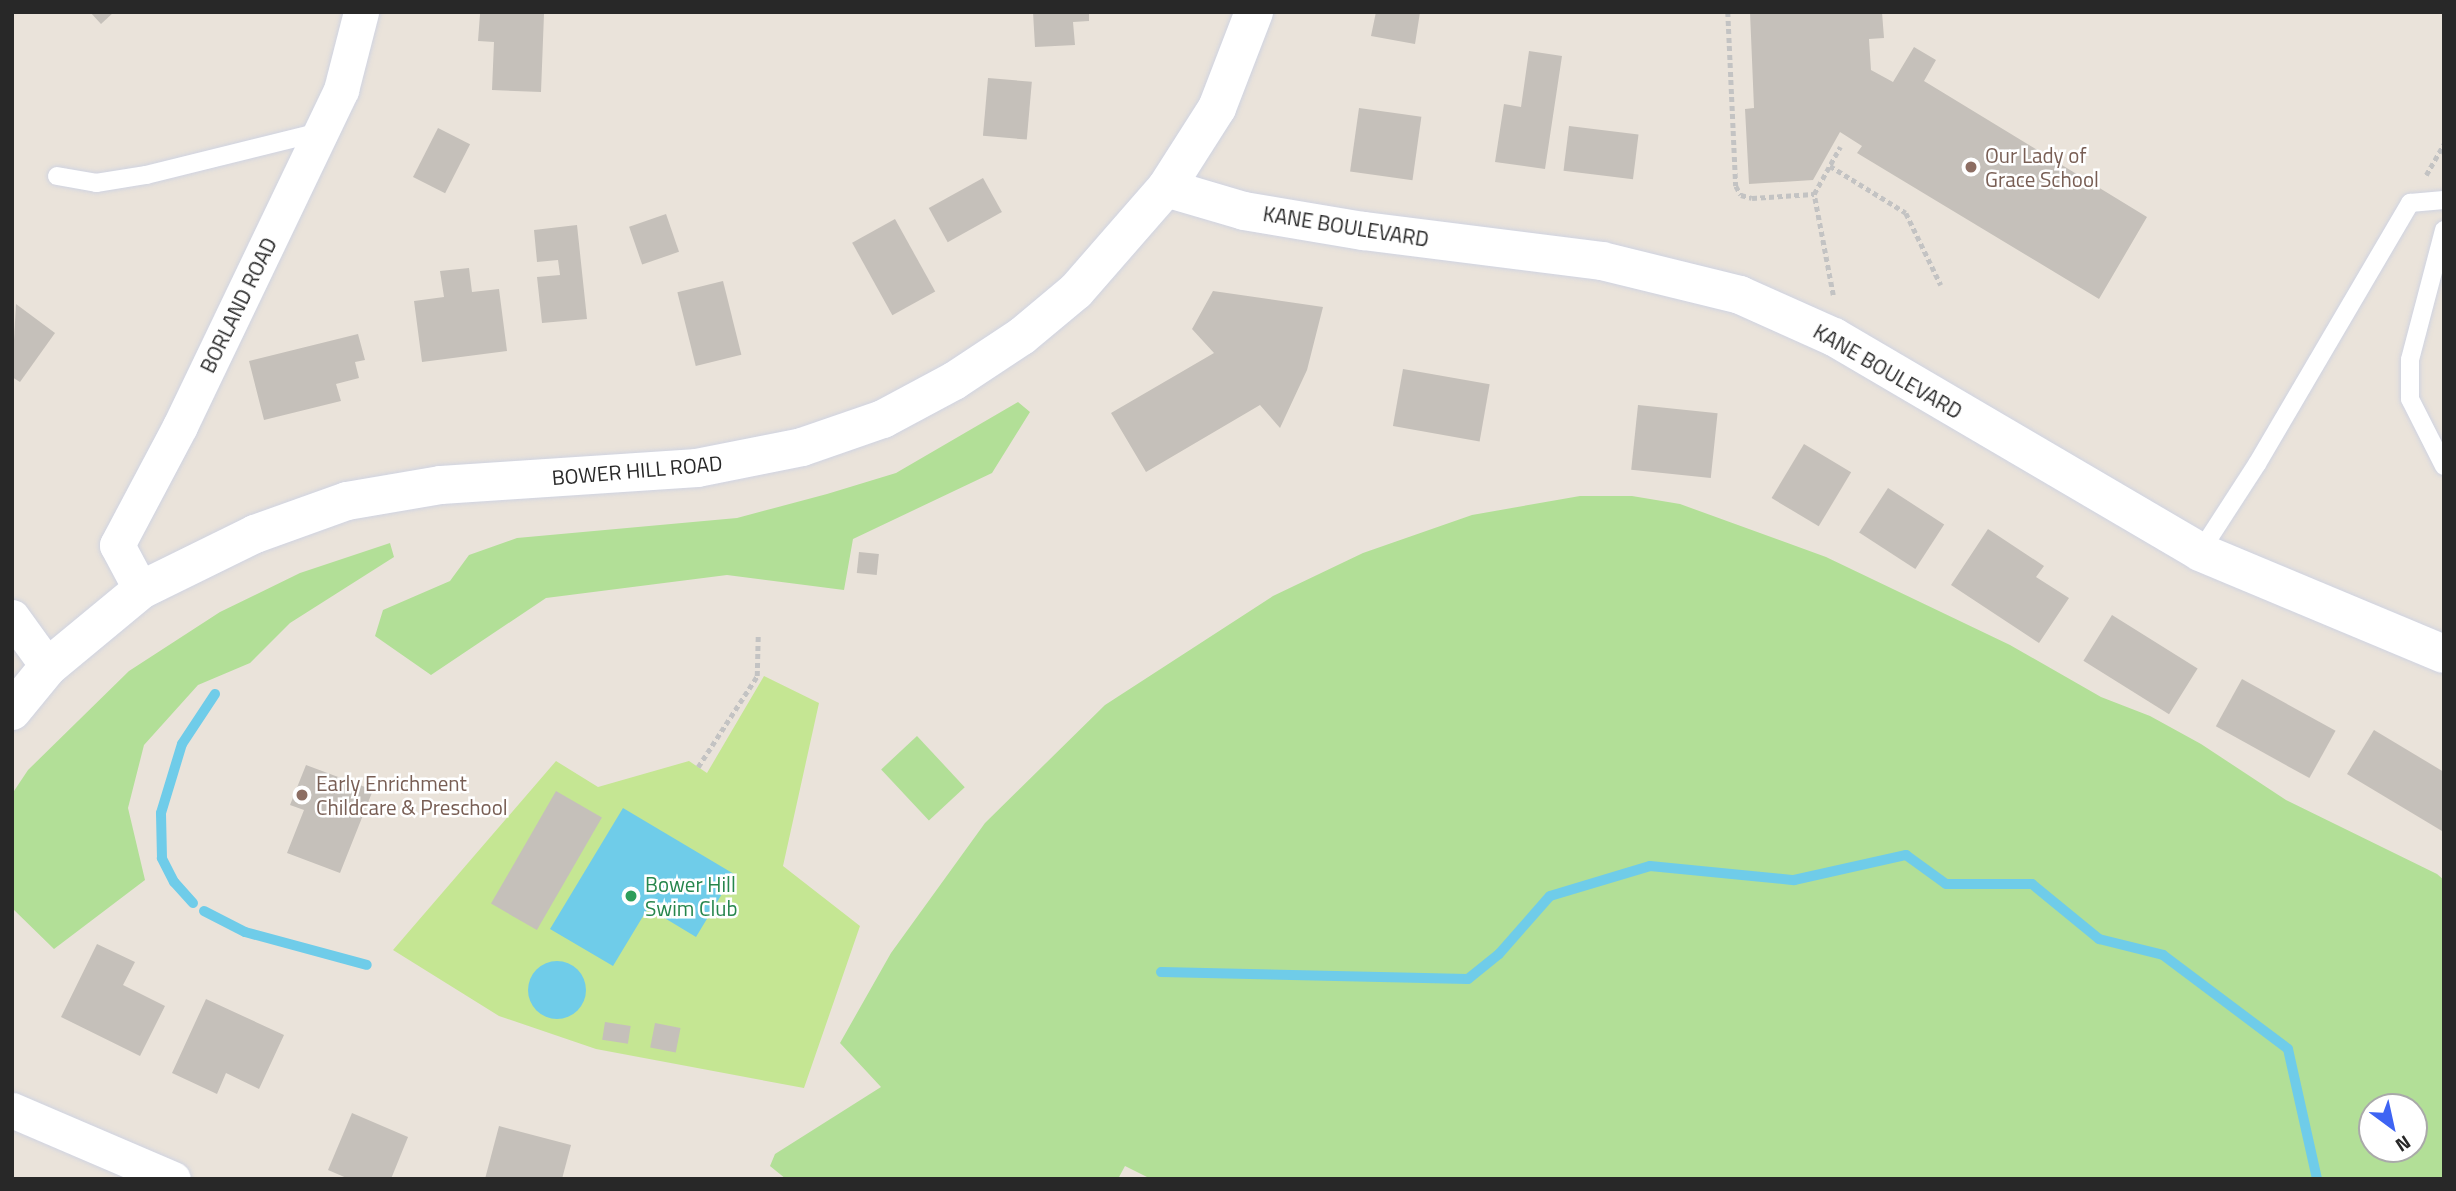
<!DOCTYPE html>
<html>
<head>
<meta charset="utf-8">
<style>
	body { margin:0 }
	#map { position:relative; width:2456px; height:1191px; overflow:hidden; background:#eae3da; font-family:"Titillium Web",sans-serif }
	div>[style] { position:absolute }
	.green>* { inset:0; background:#b2df97; transform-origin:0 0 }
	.pitch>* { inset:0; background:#c5e693 }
	.water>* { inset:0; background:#6fcce9 }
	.round { border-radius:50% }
	.stream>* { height:10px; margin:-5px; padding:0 5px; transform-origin:5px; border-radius:5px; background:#6fcce9 }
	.building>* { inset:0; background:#c5c0ba; transform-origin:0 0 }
	.path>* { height:4.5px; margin-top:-2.25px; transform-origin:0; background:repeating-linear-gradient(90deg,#c3c3c3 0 5px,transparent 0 8.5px) }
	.roads { filter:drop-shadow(0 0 2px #cfd3e1) drop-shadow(0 0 2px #cfd3e1) }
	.service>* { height:18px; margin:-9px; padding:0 9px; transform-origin:9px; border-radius:9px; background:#fff }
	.minor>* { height:35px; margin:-17.5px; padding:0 17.5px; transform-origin:17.5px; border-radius:17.5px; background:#fff }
	.tertiary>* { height:38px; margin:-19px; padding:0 19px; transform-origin:19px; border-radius:19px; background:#fff }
	.secondary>* { height:38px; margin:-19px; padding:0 19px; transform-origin:19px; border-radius:19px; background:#fff }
	.dots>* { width:19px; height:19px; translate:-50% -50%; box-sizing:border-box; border:4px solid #fff; border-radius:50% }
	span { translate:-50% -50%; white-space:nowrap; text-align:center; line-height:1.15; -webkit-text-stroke:5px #fff; paint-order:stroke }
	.education-label { font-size:21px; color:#785e54 }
	.left { translate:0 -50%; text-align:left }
	.street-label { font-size:21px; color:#282828 }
	.leisure-label { font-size:21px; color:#27864d }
	.frame { position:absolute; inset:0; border:14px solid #282828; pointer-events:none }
	.north { position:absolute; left:2358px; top:1093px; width:70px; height:70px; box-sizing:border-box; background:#fff; border:2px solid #a9a9a9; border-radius:50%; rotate:147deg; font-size:19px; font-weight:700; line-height:28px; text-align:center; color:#282828 }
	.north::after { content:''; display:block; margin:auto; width:24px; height:32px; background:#3e64f3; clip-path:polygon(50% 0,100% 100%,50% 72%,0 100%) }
</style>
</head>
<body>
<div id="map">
	<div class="green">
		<div style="clip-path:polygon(1018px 402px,1030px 412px,992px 473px,853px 539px,844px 590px,727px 575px,546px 598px,431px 675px,375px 636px,383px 610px,450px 581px,469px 555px,517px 538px,737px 518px,827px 494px,896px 473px)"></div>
		<div style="clip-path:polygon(evenodd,1580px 496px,1632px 496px,1680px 504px,1826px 557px,2010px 645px,2101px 697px,2150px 716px,2201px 744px,2286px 800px,2437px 874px,2444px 880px,2444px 1179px,1151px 1179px,1125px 1166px,1118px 1179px,786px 1179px,770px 1166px,775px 1154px,881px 1087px,840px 1043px,891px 953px,985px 823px,1105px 705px,1273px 596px,1363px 553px,1472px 515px,1580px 496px,2414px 1107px,2414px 1149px,2372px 1149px,2372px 1107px,2414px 1107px)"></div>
		<div style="clip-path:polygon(390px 543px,394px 557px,290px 623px,250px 663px,198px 685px,144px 745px,128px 808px,145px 880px,54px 949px,12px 908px,12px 794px,28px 770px,129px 671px,220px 612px,300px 573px)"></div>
		<div style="left:917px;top:736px;width:70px;height:49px;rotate:47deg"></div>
	</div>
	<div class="pitch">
		<div style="clip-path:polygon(764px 676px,819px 703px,783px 866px,860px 926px,804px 1088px,596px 1049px,499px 1016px,393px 950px,556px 761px,598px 787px,689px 761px,707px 773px)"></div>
	</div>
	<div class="water">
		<div style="clip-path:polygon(623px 808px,734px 874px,696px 937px,648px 908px,613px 966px,550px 929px)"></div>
		<div class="round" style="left:528px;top:961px;width:58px;height:58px"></div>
	</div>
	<div class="stream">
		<div style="left:193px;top:903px;width:28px;rotate:-132deg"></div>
		<div style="left:174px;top:882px;width:27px;rotate:-117deg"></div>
		<div style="left:162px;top:858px;width:45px;rotate:-91.3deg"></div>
		<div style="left:161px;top:813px;width:72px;rotate:-73.1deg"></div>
		<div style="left:182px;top:744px;width:60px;rotate:-56.6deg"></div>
		<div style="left:204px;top:911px;width:46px;rotate:27.1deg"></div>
		<div style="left:245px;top:932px;width:126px;rotate:15.1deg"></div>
		<div style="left:1161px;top:972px;width:307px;rotate:1.3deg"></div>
		<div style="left:1468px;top:979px;width:40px;rotate:-39deg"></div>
		<div style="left:1499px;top:954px;width:77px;rotate:-48.7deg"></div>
		<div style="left:1550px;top:896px;width:104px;rotate:-16.7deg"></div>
		<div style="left:1650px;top:866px;width:145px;rotate:5.6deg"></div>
		<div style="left:1794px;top:880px;width:115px;rotate:-12.6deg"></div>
		<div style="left:1906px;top:855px;width:49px;rotate:35.9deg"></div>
		<div style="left:1946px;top:884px;width:86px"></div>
		<div style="left:2032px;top:884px;width:87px;rotate:39.4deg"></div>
		<div style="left:2099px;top:939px;width:66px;rotate:14deg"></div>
		<div style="left:2163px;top:955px;width:156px;rotate:36.9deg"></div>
		<div style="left:2288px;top:1049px;width:133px;rotate:77.4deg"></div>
	</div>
	<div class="building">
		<div style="clip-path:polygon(90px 12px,114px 12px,101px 24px)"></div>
		<div style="clip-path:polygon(533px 12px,544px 14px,541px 92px,492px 90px,494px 42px,478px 41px,480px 14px)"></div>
		<div style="clip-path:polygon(1033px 12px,1089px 12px,1089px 21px,1073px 22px,1075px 45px,1035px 47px)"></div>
		<div style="clip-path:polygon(1376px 12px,1420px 12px,1415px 44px,1371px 36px)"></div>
		<div style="clip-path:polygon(1750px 12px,1882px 12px,1884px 38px,1869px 39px,1871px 70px,1893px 82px,1914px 47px,1936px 60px,1924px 81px,2147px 217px,2099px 299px,1857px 153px,1862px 146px,1840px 132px,1813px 180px,1749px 184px,1745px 109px,1754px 108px)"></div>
		<div style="clip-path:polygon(1529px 51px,1562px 56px,1545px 169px,1495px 162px,1504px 104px,1521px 107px)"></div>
		<div style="left:988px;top:78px;width:44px;height:58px;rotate:5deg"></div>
		<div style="left:1359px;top:108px;width:63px;height:64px;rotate:8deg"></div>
		<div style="left:1569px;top:126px;width:70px;height:45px;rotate:7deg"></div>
		<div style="left:438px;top:128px;width:36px;height:55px;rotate:27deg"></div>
		<div style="left:983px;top:178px;width:39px;height:62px;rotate:61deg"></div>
		<div style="left:666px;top:214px;width:40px;height:39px;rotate:71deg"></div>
		<div style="left:895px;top:219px;width:83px;height:49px;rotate:61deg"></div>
		<div style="clip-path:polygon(577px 225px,587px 319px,542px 323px,537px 277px,560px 275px,558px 260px,537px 262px,534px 230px)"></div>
		<div style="clip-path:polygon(469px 268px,472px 292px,499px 289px,507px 351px,422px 362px,414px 301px,444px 297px,440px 271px)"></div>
		<div style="left:723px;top:281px;width:76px;height:47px;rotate:76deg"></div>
		<div style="clip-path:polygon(1213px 291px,1323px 307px,1307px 370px,1280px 428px,1260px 405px,1146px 472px,1111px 413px,1214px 353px,1192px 329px)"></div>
		<div style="clip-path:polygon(16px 304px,55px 333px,20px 382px,12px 377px)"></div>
		<div style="clip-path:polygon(358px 334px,365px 360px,355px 362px,359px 378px,336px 384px,341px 401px,264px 420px,249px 361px)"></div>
		<div style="left:1403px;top:369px;width:88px;height:58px;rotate:10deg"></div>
		<div style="left:1638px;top:405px;width:80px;height:65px;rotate:6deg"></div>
		<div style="left:1804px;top:444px;width:55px;height:63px;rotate:31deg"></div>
		<div style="left:1888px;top:488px;width:67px;height:53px;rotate:33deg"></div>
		<div style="clip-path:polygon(1988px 529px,2044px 566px,2036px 577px,2069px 598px,2039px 643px,1951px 585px)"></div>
		<div style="left:859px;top:552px;width:20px;height:21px;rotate:6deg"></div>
		<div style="left:2112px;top:615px;width:101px;height:54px;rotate:32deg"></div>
		<div style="left:2242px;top:679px;width:107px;height:54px;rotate:29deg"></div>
		<div style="clip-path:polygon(2374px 730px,2444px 772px,2442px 831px,2347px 774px)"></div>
		<div style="clip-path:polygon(306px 765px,373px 790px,340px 873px,287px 853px,304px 810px,290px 805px)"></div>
		<div style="left:556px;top:791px;width:53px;height:130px;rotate:30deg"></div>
		<div style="clip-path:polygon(97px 944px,135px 962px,123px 985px,165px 1006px,140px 1056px,61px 1017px)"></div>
		<div style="clip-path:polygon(206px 999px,284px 1035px,259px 1089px,226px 1073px,217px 1094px,172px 1073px)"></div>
		<div style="left:605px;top:1022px;width:26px;height:18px;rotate:9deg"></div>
		<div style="left:655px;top:1023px;width:26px;height:25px;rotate:11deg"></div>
		<div style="clip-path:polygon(352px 1113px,408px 1137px,391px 1179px,349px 1179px,328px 1170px)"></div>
		<div style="clip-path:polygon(499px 1126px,571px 1145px,562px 1179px,485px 1179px)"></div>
	</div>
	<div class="path">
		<div style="left:1728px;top:12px;width:174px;rotate:87.4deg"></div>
		<div style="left:1736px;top:186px;width:10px;rotate:61deg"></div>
		<div style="left:1741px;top:195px;width:11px;rotate:15deg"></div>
		<div style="left:1752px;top:198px;width:62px;rotate:-3.7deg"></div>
		<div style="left:1830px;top:166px;width:89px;rotate:31.7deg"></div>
		<div style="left:1906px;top:213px;width:80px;rotate:64.1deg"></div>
		<div style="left:2426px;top:175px;width:36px;rotate:-60deg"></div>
		<div style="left:1833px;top:295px;width:103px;rotate:-100.7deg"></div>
		<div style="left:1814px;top:194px;width:54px;rotate:-61deg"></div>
		<div style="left:698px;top:767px;width:108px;rotate:-57deg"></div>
		<div style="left:757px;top:676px;width:41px;rotate:-88.6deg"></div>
	</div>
	<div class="roads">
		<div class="service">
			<div style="left:57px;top:176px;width:40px;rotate:10deg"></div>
			<div style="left:96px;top:183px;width:51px;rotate:-9.1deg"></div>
			<div style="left:146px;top:175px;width:179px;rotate:-13.9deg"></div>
			<div style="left:2444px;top:230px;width:134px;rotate:104.7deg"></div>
			<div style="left:2410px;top:360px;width:39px;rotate:90deg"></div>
			<div style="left:2410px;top:399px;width:75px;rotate:63.1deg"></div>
			<div style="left:2200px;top:552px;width:105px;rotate:-57.1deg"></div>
			<div style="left:2257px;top:464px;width:303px;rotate:-59.6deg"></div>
			<div style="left:2410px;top:203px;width:34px;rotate:-5deg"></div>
		</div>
		<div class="minor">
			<div style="left:141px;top:590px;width:51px;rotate:-118.1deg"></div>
			<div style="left:117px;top:545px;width:135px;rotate:-62.1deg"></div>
			<div style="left:180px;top:426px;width:373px;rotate:-64.4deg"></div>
			<div style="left:341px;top:90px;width:81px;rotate:-75.6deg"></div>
			<div style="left:12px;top:617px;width:62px;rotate:54.2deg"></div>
			<div style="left:12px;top:1110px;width:175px;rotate:23.2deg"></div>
		</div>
		<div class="tertiary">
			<div style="left:1166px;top:188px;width:81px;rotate:16.4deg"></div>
			<div style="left:1244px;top:211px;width:122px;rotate:9.5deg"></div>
			<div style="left:1364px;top:231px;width:240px;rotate:7.2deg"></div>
			<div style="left:1602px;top:261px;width:142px;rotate:13.8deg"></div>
			<div style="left:1740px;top:295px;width:103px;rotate:24.1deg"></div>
			<div style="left:1834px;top:337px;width:424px;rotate:30.4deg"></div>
			<div style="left:2200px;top:552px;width:264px;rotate:22.7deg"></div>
		</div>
		<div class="secondary">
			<div style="left:12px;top:711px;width:57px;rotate:-50.7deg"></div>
			<div style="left:48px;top:667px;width:121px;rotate:-39.6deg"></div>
			<div style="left:141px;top:590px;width:127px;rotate:-26.2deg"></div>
			<div style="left:255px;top:534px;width:98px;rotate:-19.7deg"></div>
			<div style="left:347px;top:501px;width:95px;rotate:-9.7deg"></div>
			<div style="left:441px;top:485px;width:257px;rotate:-3.8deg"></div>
			<div style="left:697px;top:468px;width:107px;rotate:-11.3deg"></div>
			<div style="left:802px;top:447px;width:86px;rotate:-19.1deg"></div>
			<div style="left:883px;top:419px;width:81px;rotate:-28.2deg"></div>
			<div style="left:954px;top:381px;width:82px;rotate:-33.5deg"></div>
			<div style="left:1022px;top:336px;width:70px;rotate:-39.8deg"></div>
			<div style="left:1076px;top:291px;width:137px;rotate:-48.9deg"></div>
			<div style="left:1166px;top:188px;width:95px;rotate:-57.5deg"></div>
			<div style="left:1217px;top:108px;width:103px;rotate:-68.9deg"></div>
		</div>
	</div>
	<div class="dots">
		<div style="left:1971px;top:167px;background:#8d6e63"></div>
		<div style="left:302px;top:795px;background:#8d6e63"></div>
		<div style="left:631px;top:896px;background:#2e9e5b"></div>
	</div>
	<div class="education-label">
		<span class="left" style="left:1985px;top:167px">Our Lady of<br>Grace School</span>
		<span class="left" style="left:316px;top:795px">Early Enrichment<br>Childcare &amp; Preschool</span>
	</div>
	<div class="street-label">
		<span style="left:1346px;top:226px;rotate:9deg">KANE BOULEVARD</span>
		<span style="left:238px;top:305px;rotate:-64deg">BORLAND ROAD</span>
		<span style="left:1888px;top:371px;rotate:30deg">KANE BOULEVARD</span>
		<span style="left:637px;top:470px;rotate:-5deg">BOWER HILL ROAD</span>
	</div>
	<div class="leisure-label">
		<span class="left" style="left:645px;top:896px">Bower Hill<br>Swim Club</span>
	</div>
	<div class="frame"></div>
	<div class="north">N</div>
</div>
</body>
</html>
